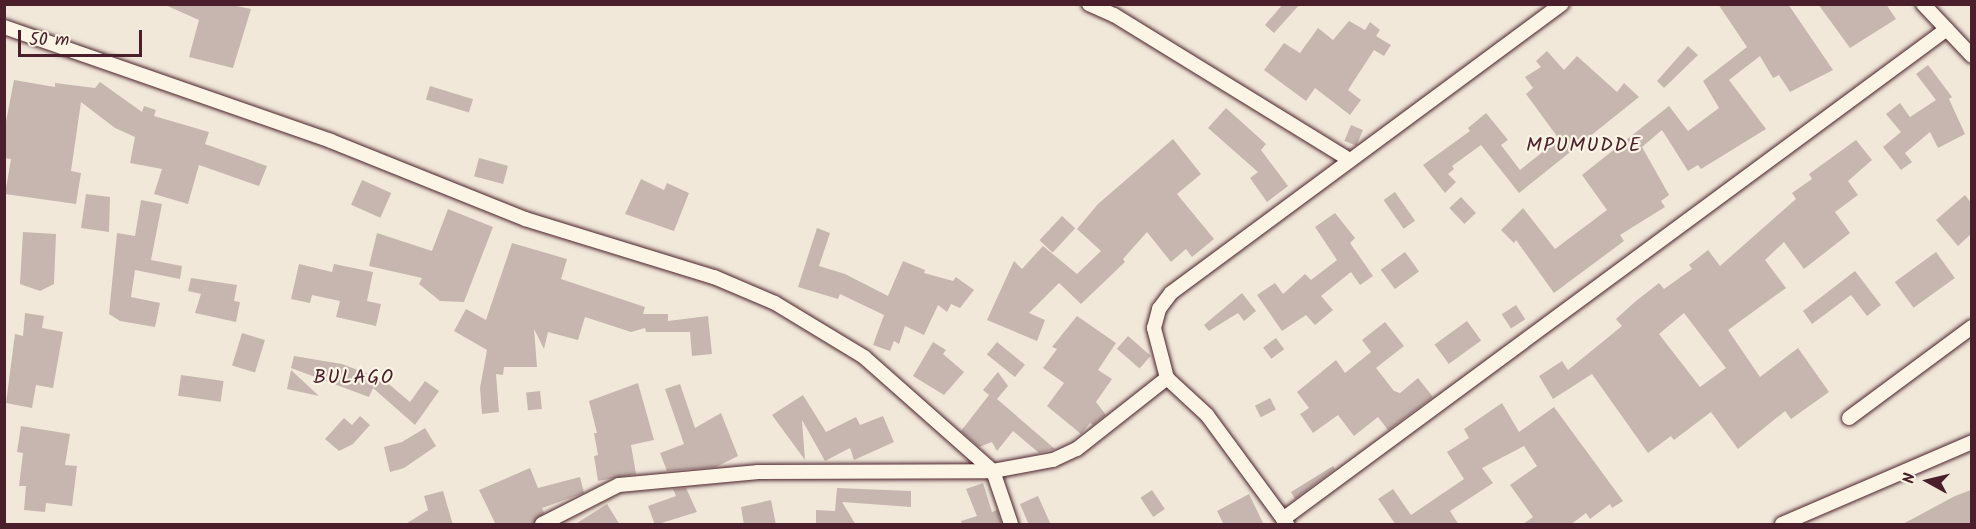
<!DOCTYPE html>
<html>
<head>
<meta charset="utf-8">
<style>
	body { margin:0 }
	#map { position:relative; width:1976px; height:529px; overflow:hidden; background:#f1e8da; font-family:Kalam,sans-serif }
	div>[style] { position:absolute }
	.building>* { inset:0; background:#c7b6af; transform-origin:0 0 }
	.roads { filter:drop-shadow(0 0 2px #4a1f2b) drop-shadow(0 0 2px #4a1f2b) }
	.minor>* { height:14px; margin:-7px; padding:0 7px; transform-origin:7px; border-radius:7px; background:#fcf5e5 }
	span { translate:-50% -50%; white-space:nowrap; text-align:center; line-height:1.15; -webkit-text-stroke:4.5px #fcf5e5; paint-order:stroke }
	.quarter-label { font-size:20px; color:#4a1f2b; letter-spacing:1.5px }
	.frame { position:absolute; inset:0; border:6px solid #4a1f2b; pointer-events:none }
	.north { position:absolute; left:1898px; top:451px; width:60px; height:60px; -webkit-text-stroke:4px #fcf5e5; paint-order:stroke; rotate:278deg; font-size:16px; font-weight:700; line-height:24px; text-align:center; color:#4a1f2b }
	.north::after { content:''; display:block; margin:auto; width:21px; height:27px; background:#4a1f2b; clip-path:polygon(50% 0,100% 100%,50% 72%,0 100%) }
	.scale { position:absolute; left:18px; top:30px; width:124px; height:27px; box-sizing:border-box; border:3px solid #4a1f2b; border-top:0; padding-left:8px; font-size:18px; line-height:21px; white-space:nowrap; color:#4a1f2b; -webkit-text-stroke:4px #fcf5e5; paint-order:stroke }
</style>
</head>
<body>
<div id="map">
	<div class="building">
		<div style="clip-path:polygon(163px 4px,227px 4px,251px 9px,233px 68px,189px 57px,199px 20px)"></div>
		<div style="clip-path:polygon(1283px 4px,1300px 4px,1274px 33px,1265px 25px)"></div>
		<div style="clip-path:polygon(1718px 4px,1788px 4px,1833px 70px,1790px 92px,1779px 75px,1773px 78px,1760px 56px,1729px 80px,1766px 129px,1701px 169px,1698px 165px,1688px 171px,1662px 130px,1642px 147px,1669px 195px,1661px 201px,1665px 207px,1620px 235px,1624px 241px,1554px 293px,1516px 240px,1514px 243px,1501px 230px,1523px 208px,1555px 249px,1607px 210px,1582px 175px,1669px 106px,1688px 131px,1719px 108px,1703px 81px,1747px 47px)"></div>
		<div style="clip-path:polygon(1818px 4px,1886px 4px,1896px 19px,1850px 48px)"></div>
		<div style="clip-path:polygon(1349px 21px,1365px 30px,1370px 22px,1380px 30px,1376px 36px,1391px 45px,1384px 56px,1374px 50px,1348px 90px,1361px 100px,1350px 115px,1315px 88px,1306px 101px,1264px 70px,1284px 43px,1300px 53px,1318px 28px,1333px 40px)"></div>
		<div style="clip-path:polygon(1688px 46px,1698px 55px,1664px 88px,1657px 81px)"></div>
		<div style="clip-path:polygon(1547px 51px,1564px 70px,1577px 56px,1617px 92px,1624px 83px,1639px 97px,1519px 193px,1481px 145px,1452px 166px,1454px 169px,1448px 174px,1456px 182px,1445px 193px,1423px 165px,1470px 131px,1468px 128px,1486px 113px,1508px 140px,1501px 145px,1520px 170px,1559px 139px,1526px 94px,1533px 88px,1525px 77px,1541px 67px,1536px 61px)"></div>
		<div style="clip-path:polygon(1928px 65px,1952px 97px,1949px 99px,1965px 134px,1938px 148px,1930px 132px,1905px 153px,1912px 162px,1901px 170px,1883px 147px,1901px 132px,1886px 114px,1900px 103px,1910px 117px,1936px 100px,1916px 74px)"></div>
		<div style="clip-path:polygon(14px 80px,55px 87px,55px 83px,95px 88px,100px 82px,142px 112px,144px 106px,156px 110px,154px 116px,209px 132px,205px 144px,267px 166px,259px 186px,199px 165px,188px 204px,154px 194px,162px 169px,130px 163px,135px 137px,115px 128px,81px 102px,71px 171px,81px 173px,76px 204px,5px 194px,11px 159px,4px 158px,4px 132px)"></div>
		<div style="left:430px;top:86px;width:45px;height:14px;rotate:17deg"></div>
		<div style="clip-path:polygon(1226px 108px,1266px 144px,1261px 150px,1288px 186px,1267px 202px,1250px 178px,1258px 172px,1208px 128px)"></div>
		<div style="left:1351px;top:125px;width:13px;height:17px;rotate:23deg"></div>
		<div style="clip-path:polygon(1173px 139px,1201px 174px,1177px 194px,1214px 239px,1192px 257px,1186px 249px,1171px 262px,1147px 232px,1123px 259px,1125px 262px,1081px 304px,1059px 283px,1029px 313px,1045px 320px,1037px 341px,987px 320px,1014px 261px,1022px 269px,1043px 246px,1077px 274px,1101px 251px,1077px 229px,1098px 204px)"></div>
		<div style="clip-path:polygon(evenodd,1856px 140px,1872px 160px,1848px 181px,1858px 195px,1835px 212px,1850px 233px,1804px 269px,1784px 242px,1765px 260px,1786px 288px,1728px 330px,1760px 377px,1798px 348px,1829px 392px,1791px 419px,1785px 411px,1738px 449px,1711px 412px,1674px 440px,1671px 436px,1648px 453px,1592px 374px,1553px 399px,1539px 376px,1562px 361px,1568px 370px,1622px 326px,1616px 319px,1636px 301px,1659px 283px,1664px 289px,1692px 269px,1689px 265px,1708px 250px,1720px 266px,1796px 199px,1792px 193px,1812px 179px,1809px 174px,1856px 140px,1684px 313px,1726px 368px,1700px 387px,1659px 334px,1684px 313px)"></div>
		<div style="left:479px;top:158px;width:30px;height:19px;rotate:15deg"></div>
		<div style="clip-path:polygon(641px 179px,664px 190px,667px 183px,689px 193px,674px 231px,625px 214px)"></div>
		<div style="left:362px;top:180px;width:32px;height:27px;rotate:24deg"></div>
		<div style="left:1395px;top:192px;width:35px;height:14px;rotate:55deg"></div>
		<div style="clip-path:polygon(86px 194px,110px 197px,109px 232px,81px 228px)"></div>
		<div style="clip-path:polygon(1965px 195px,1971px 203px,1971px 234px,1958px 246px,1936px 220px)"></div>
		<div style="left:1461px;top:197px;width:22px;height:16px;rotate:47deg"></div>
		<div style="clip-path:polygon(141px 200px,162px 204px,151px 260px,182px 266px,180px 279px,135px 270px,131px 297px,160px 303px,155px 327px,120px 321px,109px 314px,117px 233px,135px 236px)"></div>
		<div style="clip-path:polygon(448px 209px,493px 227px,464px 302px,440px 301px,419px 284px,422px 278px,369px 266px,377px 233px,432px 251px)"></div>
		<div style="clip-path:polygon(1335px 213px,1355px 238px,1350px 243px,1373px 276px,1360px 285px,1351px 272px,1321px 296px,1333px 310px,1315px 325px,1306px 315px,1282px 331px,1257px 295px,1275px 283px,1283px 294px,1305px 274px,1311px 280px,1337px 260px,1315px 227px)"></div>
		<div style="left:1062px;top:216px;width:18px;height:33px;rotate:43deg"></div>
		<div style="clip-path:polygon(817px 228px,830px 233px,819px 266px,845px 274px,888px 296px,903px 261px,925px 270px,924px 273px,953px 281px,956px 277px,974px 290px,960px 308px,951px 304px,947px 312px,938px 305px,924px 335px,905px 326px,899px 344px,894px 341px,890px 351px,873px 345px,884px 315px,840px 294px,838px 299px,798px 287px)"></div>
		<div style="clip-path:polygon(23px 232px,56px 234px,54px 284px,40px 291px,20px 284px)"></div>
		<div style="clip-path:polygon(512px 243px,567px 259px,561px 279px,645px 307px,643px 314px,668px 314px,668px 321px,708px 316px,712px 354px,692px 356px,690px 332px,646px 332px,645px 328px,631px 332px,585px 317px,578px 340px,548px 332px,544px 349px,534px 329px,537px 367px,504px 367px,503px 375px,496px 374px,499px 412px,482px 414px,480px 388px,487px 350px,454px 331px,466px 309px,486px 320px)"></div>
		<div style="left:1405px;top:252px;width:24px;height:30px;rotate:54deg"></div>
		<div style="left:1936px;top:252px;width:32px;height:51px;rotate:54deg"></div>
		<div style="clip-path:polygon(299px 264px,332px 272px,334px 264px,373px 272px,367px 301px,381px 304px,376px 326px,336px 317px,340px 301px,312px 295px,310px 303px,291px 299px)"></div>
		<div style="clip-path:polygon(1855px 271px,1881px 305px,1867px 316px,1851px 295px,1812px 324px,1803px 311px)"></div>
		<div style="clip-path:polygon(191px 278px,237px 285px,234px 301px,240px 302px,236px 322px,195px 313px,201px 294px,188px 291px)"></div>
		<div style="clip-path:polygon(1242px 293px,1256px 311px,1244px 321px,1238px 313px,1209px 331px,1204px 325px)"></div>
		<div style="left:1516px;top:305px;width:17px;height:17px;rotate:57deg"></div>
		<div style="clip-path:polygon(25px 313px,44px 316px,42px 328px,63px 332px,53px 388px,36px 385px,32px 408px,6px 403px,15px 334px,23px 336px)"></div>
		<div style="clip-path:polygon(1077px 316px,1116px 343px,1098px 370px,1112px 379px,1096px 402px,1106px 415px,1093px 425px,1090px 423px,1081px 434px,1047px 406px,1064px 383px,1043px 368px,1057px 349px,1052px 347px)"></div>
		<div style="left:1467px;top:321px;width:24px;height:40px;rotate:54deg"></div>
		<div style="clip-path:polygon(1385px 322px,1404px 346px,1376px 368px,1394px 391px,1400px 393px,1418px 378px,1433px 397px,1388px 430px,1378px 417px,1354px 436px,1338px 415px,1313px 433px,1300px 414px,1309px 408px,1297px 392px,1336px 360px,1345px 373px,1371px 352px,1362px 340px)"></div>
		<div style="left:242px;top:333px;width:24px;height:34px;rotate:17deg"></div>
		<div style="left:1128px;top:336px;width:30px;height:17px;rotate:41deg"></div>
		<div style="left:1276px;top:338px;width:14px;height:16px;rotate:54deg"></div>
		<div style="clip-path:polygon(933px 342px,946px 350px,943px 354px,964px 372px,944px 395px,913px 376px)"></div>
		<div style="left:997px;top:342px;width:36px;height:16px;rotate:39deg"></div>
		<div style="clip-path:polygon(294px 356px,342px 364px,384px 380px,410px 402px,425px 381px,439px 391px,415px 425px,373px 388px,369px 397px,291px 368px)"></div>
		<div style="clip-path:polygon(291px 370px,319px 396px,287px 389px)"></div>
		<div style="clip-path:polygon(998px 372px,1008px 386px,997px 399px,1055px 449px,1039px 453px,1013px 431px,997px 451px,992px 442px,979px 447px,961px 431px,989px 395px,983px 390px)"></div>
		<div style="left:181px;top:375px;width:43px;height:21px;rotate:8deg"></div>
		<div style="clip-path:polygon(638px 383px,654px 440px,631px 445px,636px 474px,598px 481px,594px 456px,598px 455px,594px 433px,597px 433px,589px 401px)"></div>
		<div style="clip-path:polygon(680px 384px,695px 428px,721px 413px,738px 456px,716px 467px,667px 471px,660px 453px,684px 444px,665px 389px)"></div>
		<div style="left:540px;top:391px;width:18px;height:14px;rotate:84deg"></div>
		<div style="clip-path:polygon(803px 395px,826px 432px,856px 417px,860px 425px,883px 416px,894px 442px,854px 460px,850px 448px,825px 461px,802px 420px,805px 460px,772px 415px)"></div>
		<div style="left:1270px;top:398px;width:13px;height:17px;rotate:63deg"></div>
		<div style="clip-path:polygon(1502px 403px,1519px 432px,1554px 407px,1623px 501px,1612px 508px,1610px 504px,1590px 519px,1586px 513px,1570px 525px,1522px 525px,1533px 517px,1510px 485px,1537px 466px,1524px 446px,1482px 468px,1493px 483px,1450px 511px,1459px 525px,1396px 525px,1378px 499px,1393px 489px,1411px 515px,1464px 479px,1447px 452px,1469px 438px,1464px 429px)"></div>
		<div style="clip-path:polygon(360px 416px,370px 425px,353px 444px,339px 451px,325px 439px,344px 418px,352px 425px)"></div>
		<div style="clip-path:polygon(21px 426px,70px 434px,65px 465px,77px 466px,72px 506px,46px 503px,45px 512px,24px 510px,26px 486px,19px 486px,23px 453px,17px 452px)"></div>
		<div style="clip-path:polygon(425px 428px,436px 446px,404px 468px,390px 472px,384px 447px,402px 442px)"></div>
		<div style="clip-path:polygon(1333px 466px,1335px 469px,1295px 499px,1291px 492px)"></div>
		<div style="clip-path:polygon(530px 468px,538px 488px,580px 477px,584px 493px,542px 508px,544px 513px,533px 525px,496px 525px,479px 490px)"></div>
		<div style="clip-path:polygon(983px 483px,992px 512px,997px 510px,1002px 525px,962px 525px,961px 521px,977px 516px,966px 489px)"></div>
		<div style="clip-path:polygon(686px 488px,697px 512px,655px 525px,648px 506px,676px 496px,673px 489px)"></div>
		<div style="clip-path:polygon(837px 488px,911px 491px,911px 507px,842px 502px,856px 525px,816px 525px,816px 510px,835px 511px)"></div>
		<div style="left:1152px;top:490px;width:23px;height:14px;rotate:56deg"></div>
		<div style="clip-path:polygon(1971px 490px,1971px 525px,1901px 525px,1955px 496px)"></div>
		<div style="clip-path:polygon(443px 491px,453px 525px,404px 525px,428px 510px,424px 496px)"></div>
		<div style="clip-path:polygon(1249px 494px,1264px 525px,1224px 525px,1217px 511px)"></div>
		<div style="clip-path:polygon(1038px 496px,1051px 525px,1029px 525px,1020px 504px)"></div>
		<div style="clip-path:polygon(771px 500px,776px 525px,744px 525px,741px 507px)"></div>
		<div style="clip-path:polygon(607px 504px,620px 525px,574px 525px)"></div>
	</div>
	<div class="roads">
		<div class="minor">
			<div style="left:1089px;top:4px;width:27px;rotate:24deg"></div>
			<div style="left:1114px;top:15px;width:277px;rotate:31.6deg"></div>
			<div style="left:1923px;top:4px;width:71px;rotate:46.7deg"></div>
			<div style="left:4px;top:27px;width:346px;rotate:19.2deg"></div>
			<div style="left:331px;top:141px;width:209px;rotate:21.9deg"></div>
			<div style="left:525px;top:219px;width:198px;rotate:17.1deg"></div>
			<div style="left:714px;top:277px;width:66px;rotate:23.1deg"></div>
			<div style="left:775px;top:303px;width:104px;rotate:31.2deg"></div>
			<div style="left:864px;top:357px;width:172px;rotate:41.5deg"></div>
			<div style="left:993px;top:471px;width:56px;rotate:71.2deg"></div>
			<div style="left:1849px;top:418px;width:153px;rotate:-36.5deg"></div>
			<div style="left:1283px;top:519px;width:825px;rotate:-36.43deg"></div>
			<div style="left:542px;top:524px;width:86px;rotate:-26.9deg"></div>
			<div style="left:619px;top:485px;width:140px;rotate:-5.3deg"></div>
			<div style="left:758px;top:472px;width:235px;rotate:-0.2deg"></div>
			<div style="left:993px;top:471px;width:61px;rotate:-10.4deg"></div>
			<div style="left:1053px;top:460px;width:26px;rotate:-25deg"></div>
			<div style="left:1077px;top:449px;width:115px;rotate:-38.3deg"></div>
			<div style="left:1287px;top:524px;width:135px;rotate:-126.3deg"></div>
			<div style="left:1207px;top:415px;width:54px;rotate:-137.2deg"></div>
			<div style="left:1167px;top:378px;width:52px;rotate:-104.6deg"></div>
			<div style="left:1154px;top:328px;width:20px;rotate:-75deg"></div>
			<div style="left:1159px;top:309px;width:20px;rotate:-53deg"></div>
			<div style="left:1171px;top:293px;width:486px;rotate:-36.5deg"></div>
			<div style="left:1782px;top:524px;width:207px;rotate:-23.3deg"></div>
		</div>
	</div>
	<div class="quarter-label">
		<span style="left:1584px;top:146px">MPUMUDDE</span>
		<span style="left:354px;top:378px">BULAGO</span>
	</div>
	<div class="frame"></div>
	<div class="north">N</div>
	<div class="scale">50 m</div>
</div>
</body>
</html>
